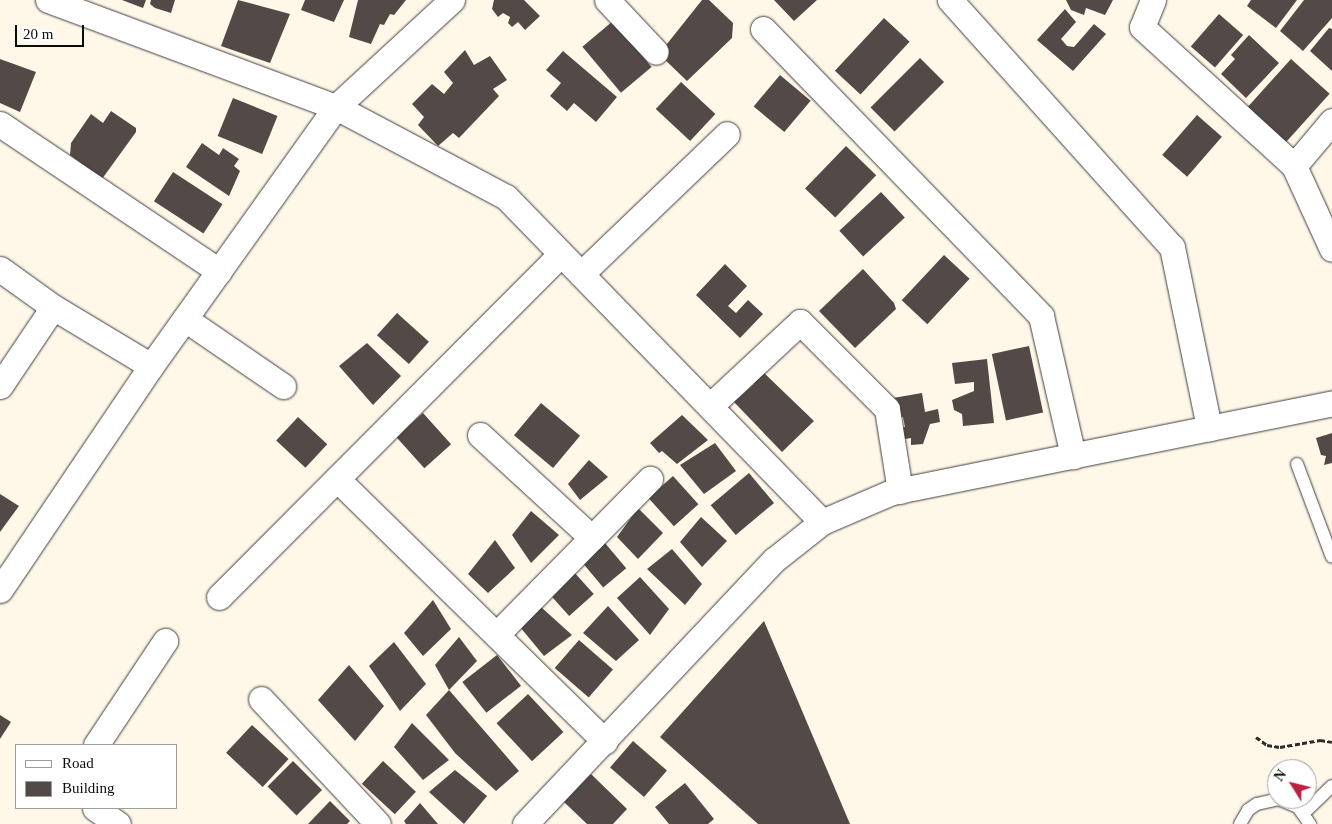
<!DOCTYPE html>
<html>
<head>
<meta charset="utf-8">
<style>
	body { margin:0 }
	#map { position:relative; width:1332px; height:824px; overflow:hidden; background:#fff7e8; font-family:Georgia,serif }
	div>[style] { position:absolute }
	.building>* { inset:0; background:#534a47; transform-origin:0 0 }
	.path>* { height:3px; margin-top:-1.5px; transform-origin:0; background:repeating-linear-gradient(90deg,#2d2d2d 0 5px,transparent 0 7.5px) }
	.roads { filter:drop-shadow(0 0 1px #3e3e3e) drop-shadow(0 0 1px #3e3e3e) }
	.service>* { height:12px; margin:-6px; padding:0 6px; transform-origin:6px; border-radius:6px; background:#fff }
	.minor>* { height:25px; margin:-12.5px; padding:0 12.5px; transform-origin:12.5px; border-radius:12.5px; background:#fff }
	span { translate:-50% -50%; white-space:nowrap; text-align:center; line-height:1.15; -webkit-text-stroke:5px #fff; paint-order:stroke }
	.legend { position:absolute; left:15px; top:744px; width:162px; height:65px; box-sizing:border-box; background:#fff; border:1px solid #9d9d9d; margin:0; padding:6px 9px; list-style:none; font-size:15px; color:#0b0b0b }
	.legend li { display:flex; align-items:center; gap:10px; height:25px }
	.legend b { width:25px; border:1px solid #9d9d9d }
	.north { position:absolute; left:1267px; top:759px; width:50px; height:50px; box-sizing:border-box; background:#fff; border:1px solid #9d9d9d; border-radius:50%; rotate:306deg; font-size:14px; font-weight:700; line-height:20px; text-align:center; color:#0b0b0b }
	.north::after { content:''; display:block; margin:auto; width:18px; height:22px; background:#bb223f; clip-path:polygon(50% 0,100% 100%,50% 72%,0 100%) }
	.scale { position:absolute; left:15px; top:25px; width:69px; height:22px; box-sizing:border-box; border:2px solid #0b0b0b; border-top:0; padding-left:6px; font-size:15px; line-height:18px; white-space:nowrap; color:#0b0b0b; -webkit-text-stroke:4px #fff; paint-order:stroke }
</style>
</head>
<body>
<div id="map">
	<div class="building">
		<div style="clip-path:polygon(122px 0,146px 0,143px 8px)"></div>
		<div style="clip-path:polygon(151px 0,175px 0,171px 13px,155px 8px,150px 4px)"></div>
		<div style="clip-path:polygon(238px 0,290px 14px,270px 63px,221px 46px)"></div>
		<div style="clip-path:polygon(305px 0,344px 0,334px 22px,301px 10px)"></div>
		<div style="clip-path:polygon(358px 0,406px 0,394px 15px,390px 14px,384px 25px,380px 24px,371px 44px,349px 37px)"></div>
		<div style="clip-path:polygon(494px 0,524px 0,540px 16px,525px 30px,518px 22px,512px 27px,508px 23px,510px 17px,503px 13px,498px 17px,492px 9px)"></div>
		<div style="clip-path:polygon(702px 0,709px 0,733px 23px,732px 38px,687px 81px,659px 54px)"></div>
		<div style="clip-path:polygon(774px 0,817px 0,794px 21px)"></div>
		<div style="clip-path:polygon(1066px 0,1113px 0,1105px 15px,1086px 8px,1084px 15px,1071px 10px)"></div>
		<div style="clip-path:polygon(1251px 0,1297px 0,1276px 28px,1247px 6px)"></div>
		<div style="clip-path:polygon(1304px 0,1332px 0,1332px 18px,1303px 51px,1280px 31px)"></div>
		<div style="clip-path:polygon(1065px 9px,1076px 22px,1061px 39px,1067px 46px,1074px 47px,1094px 24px,1106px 34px,1073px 71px,1037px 40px)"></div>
		<div style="left:1219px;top:14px;width:32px;height:43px;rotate:41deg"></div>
		<div style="left:884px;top:18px;width:35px;height:72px;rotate:43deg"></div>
		<div style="left:613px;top:21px;width:60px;height:40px;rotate:50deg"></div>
		<div style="clip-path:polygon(1329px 28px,1332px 29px,1332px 71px,1310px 51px)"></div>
		<div style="clip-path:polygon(1249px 35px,1279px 63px,1246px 98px,1221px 74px,1235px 59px,1231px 55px)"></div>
		<div style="clip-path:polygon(465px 50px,474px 65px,490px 56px,507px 80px,493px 89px,499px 96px,459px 138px,453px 133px,438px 146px,418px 125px,424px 117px,412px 104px,432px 84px,444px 94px,453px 83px,444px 72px)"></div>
		<div style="clip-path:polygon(563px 51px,617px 97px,596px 122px,574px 103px,567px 111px,550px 96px,561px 83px,546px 70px)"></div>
		<div style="left:920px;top:58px;width:34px;height:70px;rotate:45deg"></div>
		<div style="clip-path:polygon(0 59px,36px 72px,20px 112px,0 103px)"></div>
		<div style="left:1291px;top:59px;width:52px;height:65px;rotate:42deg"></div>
		<div style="left:780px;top:75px;width:40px;height:41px;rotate:40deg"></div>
		<div style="left:681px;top:82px;width:47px;height:37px;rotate:43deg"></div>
		<div style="left:233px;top:98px;width:48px;height:41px;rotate:22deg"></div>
		<div style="clip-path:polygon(111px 111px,136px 128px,136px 132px,102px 179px,70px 155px,71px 143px,91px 114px,103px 123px)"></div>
		<div style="left:1197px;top:115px;width:33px;height:53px;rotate:41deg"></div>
		<div style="clip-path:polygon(202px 143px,219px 155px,223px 148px,239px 159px,234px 166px,240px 171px,229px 196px,186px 167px)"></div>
		<div style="left:846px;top:146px;width:42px;height:59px;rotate:44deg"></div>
		<div style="left:173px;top:172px;width:59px;height:35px;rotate:33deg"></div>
		<div style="left:881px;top:192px;width:35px;height:57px;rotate:47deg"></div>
		<div style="left:944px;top:255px;width:35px;height:62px;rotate:43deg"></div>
		<div style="clip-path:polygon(725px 264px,747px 286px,728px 306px,736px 313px,748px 300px,763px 314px,740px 338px,696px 295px)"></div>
		<div style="clip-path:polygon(863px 269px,894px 303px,896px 309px,855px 348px,819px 311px)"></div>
		<div style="left:397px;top:313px;width:43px;height:30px;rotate:42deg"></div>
		<div style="clip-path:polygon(367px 343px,401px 376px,373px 405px,339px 366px)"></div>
		<div style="left:1029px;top:346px;width:68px;height:38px;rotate:78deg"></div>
		<div style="clip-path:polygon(987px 359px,994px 423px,963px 426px,962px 414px,954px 410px,952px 400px,974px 391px,974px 382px,955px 384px,952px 363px)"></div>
		<div style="clip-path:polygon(762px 371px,814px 421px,782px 452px,734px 402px,754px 384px,752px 380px)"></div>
		<div style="clip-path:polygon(922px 393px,925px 412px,938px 409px,940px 422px,930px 424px,923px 444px,911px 445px,911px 438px,905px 439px,896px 428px,905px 427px,903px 417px,896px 418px,893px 398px)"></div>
		<div style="left:541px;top:403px;width:51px;height:42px;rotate:40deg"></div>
		<div style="left:423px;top:413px;width:42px;height:36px;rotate:48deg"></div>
		<div style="clip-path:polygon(682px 415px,708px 440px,677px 464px,662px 451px,659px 453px,650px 443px)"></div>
		<div style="left:298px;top:417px;width:40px;height:32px;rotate:43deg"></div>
		<div style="clip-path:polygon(1332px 433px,1332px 463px,1324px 465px,1326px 456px,1321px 455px,1316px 438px)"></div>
		<div style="clip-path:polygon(715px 443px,736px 471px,704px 494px,680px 465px)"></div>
		<div style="clip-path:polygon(589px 460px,608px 477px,580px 500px,568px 484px)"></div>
		<div style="left:749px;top:473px;width:39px;height:50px;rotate:50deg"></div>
		<div style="left:673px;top:476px;width:38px;height:33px;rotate:48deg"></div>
		<div style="clip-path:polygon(0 494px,19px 506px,0 532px)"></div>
		<div style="clip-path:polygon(638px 508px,663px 533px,638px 559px,617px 537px)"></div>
		<div style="clip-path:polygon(531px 511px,559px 535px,531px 563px,512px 535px)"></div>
		<div style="clip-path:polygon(701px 517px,727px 541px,702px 567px,680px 542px)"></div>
		<div style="clip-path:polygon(495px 540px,515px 568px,488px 593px,468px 574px)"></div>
		<div style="left:605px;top:543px;width:33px;height:30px;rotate:50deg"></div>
		<div style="clip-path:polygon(672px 549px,702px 584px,685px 605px,647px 569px)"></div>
		<div style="left:573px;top:571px;width:31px;height:33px;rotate:48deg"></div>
		<div style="clip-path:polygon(640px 577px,669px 609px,650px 635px,617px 598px)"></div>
		<div style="clip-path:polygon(433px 600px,451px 629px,423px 656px,404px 633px)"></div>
		<div style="clip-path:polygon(608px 606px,639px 640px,616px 661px,583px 633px)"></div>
		<div style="clip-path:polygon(541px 607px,572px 635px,544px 656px,520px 627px)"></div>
		<div style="clip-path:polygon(764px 621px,850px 824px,758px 824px,660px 737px)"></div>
		<div style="clip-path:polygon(459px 637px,477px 661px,449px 690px,435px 665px)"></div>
		<div style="left:579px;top:640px;width:45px;height:37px;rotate:41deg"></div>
		<div style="clip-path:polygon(394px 642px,426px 684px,400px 711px,369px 666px)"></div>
		<div style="left:497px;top:655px;width:39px;height:44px;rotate:52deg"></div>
		<div style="clip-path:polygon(349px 665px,384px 706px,355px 741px,318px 700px)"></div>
		<div style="clip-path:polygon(449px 690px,519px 771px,496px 791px,455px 753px,426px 715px)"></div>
		<div style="left:528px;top:694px;width:52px;height:43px;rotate:47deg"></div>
		<div style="clip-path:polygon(0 715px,11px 722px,0 739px)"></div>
		<div style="clip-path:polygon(412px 723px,449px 760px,423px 780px,394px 747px)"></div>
		<div style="left:252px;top:725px;width:50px;height:38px;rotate:43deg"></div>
		<div style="left:633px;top:741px;width:45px;height:35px;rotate:41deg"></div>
		<div style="left:293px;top:761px;width:41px;height:36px;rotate:45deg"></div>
		<div style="left:383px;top:761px;width:45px;height:31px;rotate:43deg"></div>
		<div style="clip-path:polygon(455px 770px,487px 796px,464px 824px,429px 792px)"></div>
		<div style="clip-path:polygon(591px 774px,627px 809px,613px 824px,587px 824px,564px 802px)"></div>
		<div style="clip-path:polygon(685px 783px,714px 819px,708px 824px,669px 824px,655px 807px)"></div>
		<div style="clip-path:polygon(330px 801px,350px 821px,347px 824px,308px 824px)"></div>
		<div style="clip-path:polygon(420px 803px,438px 824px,406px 824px,404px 821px)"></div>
	</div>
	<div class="path">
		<div style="left:1256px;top:737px;width:14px;rotate:36deg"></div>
		<div style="left:1267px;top:745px;width:13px;rotate:9deg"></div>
		<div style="left:1280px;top:747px;width:41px;rotate:-9.9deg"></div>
		<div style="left:1320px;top:740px;width:12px;rotate:9deg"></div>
	</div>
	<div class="roads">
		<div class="service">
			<div style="left:1297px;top:464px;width:99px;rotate:69.4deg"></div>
			<div style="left:1304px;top:813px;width:39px;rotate:-44deg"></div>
			<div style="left:1240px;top:824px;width:16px;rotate:-60deg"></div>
			<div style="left:1248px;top:810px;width:11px;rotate:-34deg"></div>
			<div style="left:1257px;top:804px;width:22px;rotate:-13deg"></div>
			<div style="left:1278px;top:799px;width:22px;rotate:22deg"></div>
			<div style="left:1298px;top:807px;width:21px;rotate:55deg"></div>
		</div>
		<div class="minor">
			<div style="left:48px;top:0;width:307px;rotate:20.4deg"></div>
			<div style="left:336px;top:107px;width:192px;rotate:27.9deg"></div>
			<div style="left:506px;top:197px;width:453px;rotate:45.8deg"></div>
			<div style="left:607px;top:0;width:71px;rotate:46.7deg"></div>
			<div style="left:950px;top:0;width:332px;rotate:48.1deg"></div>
			<div style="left:1172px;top:247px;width:185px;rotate:78.4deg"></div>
			<div style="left:1153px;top:0;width:29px;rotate:112deg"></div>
			<div style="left:1142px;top:27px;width:206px;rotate:42.4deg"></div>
			<div style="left:1294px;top:166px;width:91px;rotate:65.4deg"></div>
			<div style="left:763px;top:29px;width:400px;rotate:45.9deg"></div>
			<div style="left:1041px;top:316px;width:144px;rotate:77.1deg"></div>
			<div style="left:0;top:124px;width:264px;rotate:33.9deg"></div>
			<div style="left:1294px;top:166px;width:59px;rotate:-49.8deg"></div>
			<div style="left:0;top:269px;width:65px;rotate:35.6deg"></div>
			<div style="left:53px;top:307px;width:114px;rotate:31deg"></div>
			<div style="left:581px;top:274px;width:202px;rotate:-43.8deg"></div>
			<div style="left:185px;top:319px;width:119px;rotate:34.4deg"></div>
			<div style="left:0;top:386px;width:95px;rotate:-56.1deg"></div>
			<div style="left:710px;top:406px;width:123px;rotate:-43deg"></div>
			<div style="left:800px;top:322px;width:123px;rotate:45deg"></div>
			<div style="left:887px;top:409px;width:83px;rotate:81deg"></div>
			<div style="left:480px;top:435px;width:152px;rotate:42.6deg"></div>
			<div style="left:337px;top:479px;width:375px;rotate:44.4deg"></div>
			<div style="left:0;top:590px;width:270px;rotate:-56deg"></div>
			<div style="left:151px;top:366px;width:318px;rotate:-54.5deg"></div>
			<div style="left:336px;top:107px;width:158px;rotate:-42.7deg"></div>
			<div style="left:219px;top:597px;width:484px;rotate:-45.1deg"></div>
			<div style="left:497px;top:634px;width:218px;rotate:-45.4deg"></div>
			<div style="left:261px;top:699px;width:171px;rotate:46.9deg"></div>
			<div style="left:96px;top:745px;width:125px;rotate:-56.4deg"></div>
			<div style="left:95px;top:808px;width:28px;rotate:35deg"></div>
			<div style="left:525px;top:824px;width:363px;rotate:-46.7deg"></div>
			<div style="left:774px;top:560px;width:61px;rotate:-38.4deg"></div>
			<div style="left:822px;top:522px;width:76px;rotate:-23.2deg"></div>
			<div style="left:892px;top:492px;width:449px;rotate:-11.4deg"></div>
		</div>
	</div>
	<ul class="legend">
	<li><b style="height:6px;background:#fff"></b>Road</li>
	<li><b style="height:14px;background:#534a47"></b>Building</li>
	</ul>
	<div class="north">N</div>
	<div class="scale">20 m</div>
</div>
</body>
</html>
